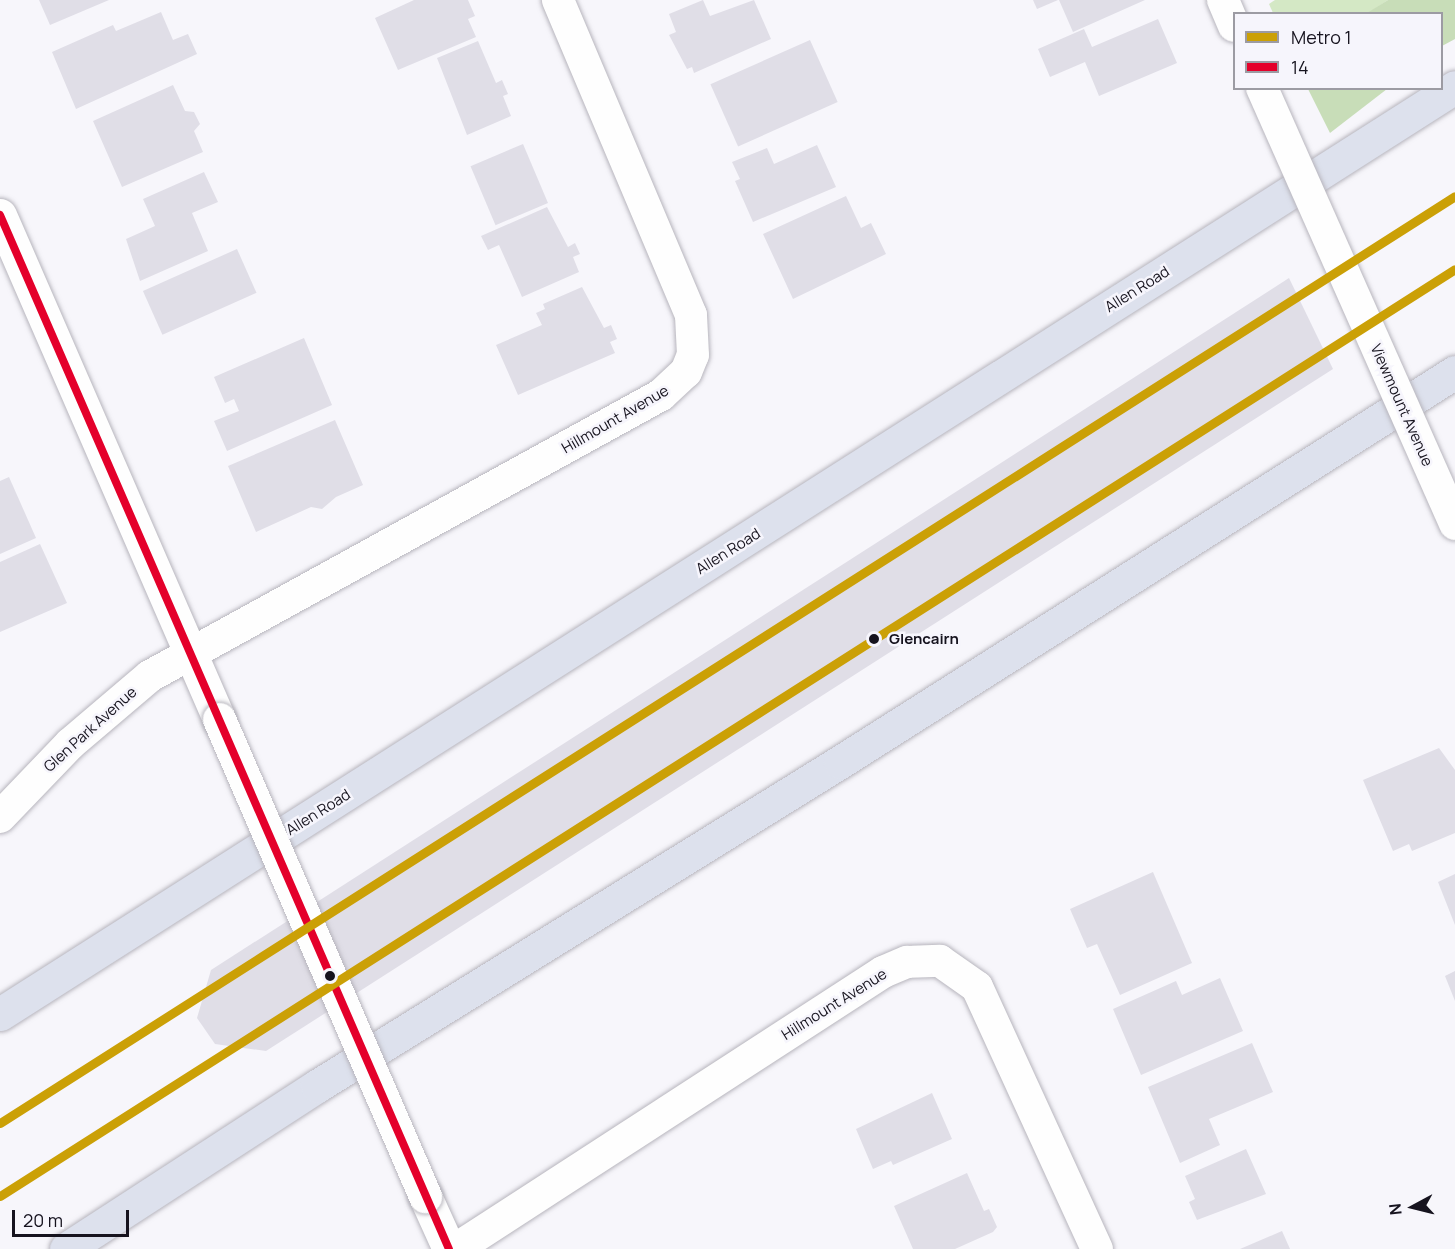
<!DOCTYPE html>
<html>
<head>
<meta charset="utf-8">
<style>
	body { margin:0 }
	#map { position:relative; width:1455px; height:1249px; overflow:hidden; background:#f7f6fb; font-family:Manrope,sans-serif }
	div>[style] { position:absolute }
	.green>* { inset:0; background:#d4e8c5 }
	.forest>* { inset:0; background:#c8ddb8 }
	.building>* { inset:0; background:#e0dee7; transform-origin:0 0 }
	.roads { filter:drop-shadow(0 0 2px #b7b5bd) drop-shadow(0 0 2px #b7b5bd) }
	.street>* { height:32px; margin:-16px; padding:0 16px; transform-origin:16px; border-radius:16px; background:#fefefe }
	.secondary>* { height:33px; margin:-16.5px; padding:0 16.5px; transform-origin:16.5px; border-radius:16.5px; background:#fefefe }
	.highway>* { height:33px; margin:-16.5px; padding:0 16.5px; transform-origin:16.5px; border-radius:16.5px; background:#dde1ed }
	.bridges { filter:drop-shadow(0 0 2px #b7b5bd) drop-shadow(0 0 2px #b7b5bd) }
	.street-bridge>* { height:32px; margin:-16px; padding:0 16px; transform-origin:16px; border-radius:16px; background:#fefefe }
	.secondary-bridge>* { height:33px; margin:-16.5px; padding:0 16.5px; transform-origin:16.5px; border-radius:16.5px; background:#fefefe }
	.bus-1>* { height:8px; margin:-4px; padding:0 4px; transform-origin:4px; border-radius:4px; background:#e4002b }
	.metro-1>* { height:9px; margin:-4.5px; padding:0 4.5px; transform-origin:4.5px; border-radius:4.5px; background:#cba006 }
	.dots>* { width:16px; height:16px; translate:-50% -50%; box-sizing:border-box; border:3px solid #f6f5fc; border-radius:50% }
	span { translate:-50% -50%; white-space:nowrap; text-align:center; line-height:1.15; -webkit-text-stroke:5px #f6f5fc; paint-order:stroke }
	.street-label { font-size:15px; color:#16131e }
	.stop-label { font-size:15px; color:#16131e; font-weight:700 }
	.left { translate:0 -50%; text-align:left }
	.legend { position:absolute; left:1233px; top:12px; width:210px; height:78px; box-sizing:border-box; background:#f6f5fc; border:2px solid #9c9ba3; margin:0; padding:8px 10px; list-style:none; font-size:18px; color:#16131e }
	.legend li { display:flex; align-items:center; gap:12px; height:30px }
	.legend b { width:30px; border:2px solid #9c9ba3 }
	.north { position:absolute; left:1383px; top:1177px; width:60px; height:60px; -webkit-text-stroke:4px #f6f5fc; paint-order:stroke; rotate:263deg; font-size:16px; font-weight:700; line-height:24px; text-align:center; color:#16131e }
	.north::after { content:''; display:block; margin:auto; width:21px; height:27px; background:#16131e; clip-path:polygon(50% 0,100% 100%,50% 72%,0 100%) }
	.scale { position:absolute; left:12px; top:1210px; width:117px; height:27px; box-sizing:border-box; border:3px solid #16131e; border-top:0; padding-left:8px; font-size:18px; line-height:21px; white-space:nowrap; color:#16131e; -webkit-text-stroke:4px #f6f5fc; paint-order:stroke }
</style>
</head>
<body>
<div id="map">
	<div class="green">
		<div style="clip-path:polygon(1275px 0,1388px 0,1367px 14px,1273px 13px,1269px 4px)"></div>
	</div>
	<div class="forest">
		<div style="clip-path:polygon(1388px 0,1455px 0,1455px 39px,1442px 46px,1442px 14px,1367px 13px)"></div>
		<div style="clip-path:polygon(1308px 89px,1387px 89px,1330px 133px)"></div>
	</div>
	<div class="building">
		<div style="clip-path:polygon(39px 0,109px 0,50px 25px)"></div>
		<div style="clip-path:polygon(414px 0,468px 0,475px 16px,468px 19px,476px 37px,398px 70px,375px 18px)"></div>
		<div style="clip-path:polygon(703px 0,710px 16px,754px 0,771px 39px,694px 73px,692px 67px,687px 69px,669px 35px,676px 32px,669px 14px)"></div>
		<div style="clip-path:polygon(1033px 0,1058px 0,1037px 9px)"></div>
		<div style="clip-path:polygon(1059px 0,1145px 0,1073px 32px)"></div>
		<div style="clip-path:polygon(161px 12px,173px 40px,188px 34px,197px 54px,76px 109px,52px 52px,113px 25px,116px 31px)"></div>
		<div style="clip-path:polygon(1158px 19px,1177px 63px,1099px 96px,1085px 62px,1050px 77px,1038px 49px,1084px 29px,1092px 47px)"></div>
		<div style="left:810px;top:40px;width:68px;height:109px;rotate:66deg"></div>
		<div style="clip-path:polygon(478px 41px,496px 83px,502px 80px,508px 94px,503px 96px,511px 116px,467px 135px,437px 58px)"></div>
		<div style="clip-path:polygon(173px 85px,185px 111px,194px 112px,200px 124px,194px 131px,203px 152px,122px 187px,93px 121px)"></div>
		<div style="left:523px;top:144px;width:64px;height:57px;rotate:67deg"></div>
		<div style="clip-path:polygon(817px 145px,836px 187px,753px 222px,735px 181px,740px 179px,732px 162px,767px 148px,774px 164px)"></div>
		<div style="clip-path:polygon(204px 172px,218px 202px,192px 213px,208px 251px,140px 281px,126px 239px,155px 226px,143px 199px)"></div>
		<div style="clip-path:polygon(846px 196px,861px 228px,871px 223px,886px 254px,793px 299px,763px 234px)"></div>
		<div style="clip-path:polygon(547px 207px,568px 247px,575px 243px,580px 254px,573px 257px,579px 272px,522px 297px,499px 245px,488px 250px,481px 236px)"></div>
		<div style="left:237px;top:249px;width:48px;height:103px;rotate:66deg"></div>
		<div style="clip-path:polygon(1289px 278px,1333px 369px,266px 1051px,215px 1044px,197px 1018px,211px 970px)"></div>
		<div style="clip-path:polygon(582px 287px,604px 328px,611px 325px,617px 339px,610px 342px,615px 353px,518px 395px,496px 345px,542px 325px,536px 313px,545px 309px,543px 304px)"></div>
		<div style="clip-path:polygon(304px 338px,332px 405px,227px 451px,214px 421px,239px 411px,234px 399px,225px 403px,214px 377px)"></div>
		<div style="clip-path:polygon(335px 420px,363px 485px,336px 497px,322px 509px,311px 507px,256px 532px,228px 466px)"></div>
		<div style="clip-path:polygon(9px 477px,36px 538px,0 554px,0 481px)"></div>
		<div style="clip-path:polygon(40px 544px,67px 603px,0 632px,0 562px)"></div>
		<div style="clip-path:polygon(1439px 748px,1455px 770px,1455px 833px,1412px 851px,1409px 844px,1393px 851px,1363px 780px)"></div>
		<div style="clip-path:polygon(1153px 872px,1192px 963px,1120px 995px,1097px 944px,1087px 948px,1070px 909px)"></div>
		<div style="clip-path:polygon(1455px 874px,1455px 925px,1438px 882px)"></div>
		<div style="clip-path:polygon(1455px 971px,1455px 1001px,1445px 976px)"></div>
		<div style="clip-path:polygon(1220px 978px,1243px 1031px,1141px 1075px,1113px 1009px,1176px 981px,1182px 995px)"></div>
		<div style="clip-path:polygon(1252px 1043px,1273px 1092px,1209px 1119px,1220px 1145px,1180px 1163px,1148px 1087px)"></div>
		<div style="clip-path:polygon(932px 1093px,952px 1139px,893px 1165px,891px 1161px,873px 1169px,856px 1129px)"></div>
		<div style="clip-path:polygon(1246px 1149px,1266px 1194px,1197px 1220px,1189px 1202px,1195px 1199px,1185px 1176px)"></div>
		<div style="clip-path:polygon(967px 1173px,984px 1211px,989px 1209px,997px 1227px,993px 1232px,955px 1249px,913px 1249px,894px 1206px)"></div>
		<div style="clip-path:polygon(1282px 1231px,1290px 1249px,1240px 1249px)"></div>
	</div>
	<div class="roads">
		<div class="street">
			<div style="left:1223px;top:0;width:28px;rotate:67deg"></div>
			<div style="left:0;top:817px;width:101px;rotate:-46.2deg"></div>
			<div style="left:70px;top:744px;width:105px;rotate:-40.4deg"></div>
			<div style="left:150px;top:676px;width:583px;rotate:-28.81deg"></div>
			<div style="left:661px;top:395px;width:34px;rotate:-43deg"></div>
			<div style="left:686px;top:372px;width:18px;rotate:-68deg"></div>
			<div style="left:693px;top:355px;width:40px;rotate:-92.9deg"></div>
			<div style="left:691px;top:315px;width:342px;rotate:-112.9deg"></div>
			<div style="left:456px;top:1249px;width:509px;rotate:-32.97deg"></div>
			<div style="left:883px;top:972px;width:26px;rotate:-23deg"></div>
			<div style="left:907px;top:962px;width:33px;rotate:-2deg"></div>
			<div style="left:940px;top:961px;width:45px;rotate:35.1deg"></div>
			<div style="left:977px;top:987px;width:288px;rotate:65.4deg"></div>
		</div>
		<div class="secondary">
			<div style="left:0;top:215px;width:550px;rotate:66.51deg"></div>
			<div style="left:425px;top:1196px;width:58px;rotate:65.6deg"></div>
		</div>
		<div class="highway">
			<div style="left:0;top:1014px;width:1725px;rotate:-32.5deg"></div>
			<div style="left:66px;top:1249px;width:299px;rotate:-33deg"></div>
			<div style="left:317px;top:1086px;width:615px;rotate:-31.78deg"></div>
			<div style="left:840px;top:762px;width:728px;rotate:-32.38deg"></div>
		</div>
	</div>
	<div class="bridges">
		<div class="street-bridge">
			<div style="left:1262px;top:88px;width:477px;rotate:66.1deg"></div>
		</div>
		<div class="secondary-bridge">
			<div style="left:219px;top:719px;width:520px;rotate:66.64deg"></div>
		</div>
	</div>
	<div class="bus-1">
		<div style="left:0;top:215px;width:1127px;rotate:66.53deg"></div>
	</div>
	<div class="metro-1">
		<div style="left:0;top:1123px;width:1725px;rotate:-32.5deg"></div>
		<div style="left:0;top:1196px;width:1725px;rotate:-32.5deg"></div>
	</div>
	<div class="dots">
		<div style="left:874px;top:639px;background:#16131e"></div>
		<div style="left:330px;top:976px;background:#16131e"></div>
	</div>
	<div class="street-label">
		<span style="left:1137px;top:289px;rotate:-32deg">Allen Road</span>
		<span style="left:1402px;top:405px;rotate:66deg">Viewmount Avenue</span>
		<span style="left:615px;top:419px;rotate:-30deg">Hillmount Avenue</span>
		<span style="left:728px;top:551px;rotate:-32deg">Allen Road</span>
		<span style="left:90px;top:729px;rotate:-42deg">Glen Park Avenue</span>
		<span style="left:318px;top:812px;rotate:-32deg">Allen Road</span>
		<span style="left:834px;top:1004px;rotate:-32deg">Hillmount Avenue</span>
	</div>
	<div class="stop-label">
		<span class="left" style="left:889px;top:639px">Glencairn</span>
	</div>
	<ul class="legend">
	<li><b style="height:8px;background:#cba006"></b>Metro 1</li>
	<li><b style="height:8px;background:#e4002b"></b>14</li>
	</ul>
	<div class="north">N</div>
	<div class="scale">20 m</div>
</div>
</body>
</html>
